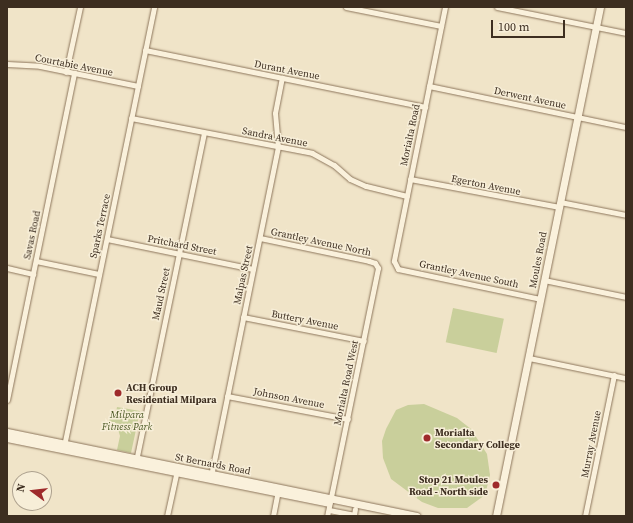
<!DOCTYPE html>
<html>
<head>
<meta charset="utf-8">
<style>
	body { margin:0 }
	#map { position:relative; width:633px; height:523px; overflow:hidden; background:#f0e4c8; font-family:"Source Serif 4",serif }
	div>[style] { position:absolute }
	.green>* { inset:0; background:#c9cf9b; transform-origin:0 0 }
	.roads { filter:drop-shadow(0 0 1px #8d765c) drop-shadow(0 0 1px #8d765c) }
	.minor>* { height:5px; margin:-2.5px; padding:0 2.5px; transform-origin:2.5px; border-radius:2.5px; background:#faf1dc }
	.secondary>* { height:7px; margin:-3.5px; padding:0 3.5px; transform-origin:3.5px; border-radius:3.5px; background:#faf1dc }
	.dots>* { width:11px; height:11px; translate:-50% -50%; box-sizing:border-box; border:2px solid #f7eed8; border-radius:50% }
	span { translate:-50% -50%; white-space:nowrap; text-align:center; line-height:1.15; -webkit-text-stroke:3px #f7eed8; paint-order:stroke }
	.street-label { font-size:10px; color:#3d2e20 }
	.poi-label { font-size:10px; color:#3d2e20; font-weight:700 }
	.left { translate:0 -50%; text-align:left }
	.right { translate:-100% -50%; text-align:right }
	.park-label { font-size:10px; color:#4d5a26; font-style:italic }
	.frame { position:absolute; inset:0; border:8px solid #3d2e20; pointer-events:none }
	.north { position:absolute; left:12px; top:471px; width:40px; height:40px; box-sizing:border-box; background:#f7eed8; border:1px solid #ada18e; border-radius:50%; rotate:285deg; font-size:11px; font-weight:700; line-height:16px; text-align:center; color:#3d2e20 }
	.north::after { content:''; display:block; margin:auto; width:14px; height:18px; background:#9e2a2b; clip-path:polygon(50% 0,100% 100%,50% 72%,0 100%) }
	.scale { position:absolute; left:491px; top:20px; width:74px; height:18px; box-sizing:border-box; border:2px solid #3d2e20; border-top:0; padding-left:5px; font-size:12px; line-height:14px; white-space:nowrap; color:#3d2e20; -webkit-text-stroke:3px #f7eed8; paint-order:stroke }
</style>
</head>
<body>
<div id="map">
	<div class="green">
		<div style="left:453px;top:308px;width:52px;height:35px;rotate:12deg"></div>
		<div style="clip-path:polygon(424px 404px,457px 418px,471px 429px,487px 454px,490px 475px,485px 495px,467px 508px,438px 508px,422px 502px,391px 479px,383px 458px,382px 441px,386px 429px,396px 410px,408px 405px)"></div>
		<div style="clip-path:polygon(117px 407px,140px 411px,131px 453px,117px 450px,120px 436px,117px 426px,116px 423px,109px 421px,110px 417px,115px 418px)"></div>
	</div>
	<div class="roads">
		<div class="minor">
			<div style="left:346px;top:7px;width:97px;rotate:11.3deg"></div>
			<div style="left:445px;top:7px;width:259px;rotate:101.4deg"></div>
			<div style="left:394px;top:261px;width:9px;rotate:63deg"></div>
			<div style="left:398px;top:269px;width:145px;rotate:11.9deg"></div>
			<div style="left:497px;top:7px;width:132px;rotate:11.4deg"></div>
			<div style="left:145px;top:50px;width:286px;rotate:11.5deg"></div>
			<div style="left:7px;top:64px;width:33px;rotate:3deg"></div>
			<div style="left:40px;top:66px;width:100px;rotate:11.5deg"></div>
			<div style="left:66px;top:72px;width:66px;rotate:-77.8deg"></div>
			<div style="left:429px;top:86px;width:201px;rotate:11.8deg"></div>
			<div style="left:131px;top:118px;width:184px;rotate:10.9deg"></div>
			<div style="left:312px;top:153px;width:25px;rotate:29deg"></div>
			<div style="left:334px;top:165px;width:21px;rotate:41deg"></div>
			<div style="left:350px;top:179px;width:17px;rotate:24deg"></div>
			<div style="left:366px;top:186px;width:42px;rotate:13.7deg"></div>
			<div style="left:410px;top:179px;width:152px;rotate:10.6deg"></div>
			<div style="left:560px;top:202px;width:67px;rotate:11.1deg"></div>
			<div style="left:260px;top:238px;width:111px;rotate:11.9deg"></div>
			<div style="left:369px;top:261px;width:6px;rotate:18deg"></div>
			<div style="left:375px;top:263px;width:6px;rotate:59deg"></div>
			<div style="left:378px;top:268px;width:253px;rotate:101.6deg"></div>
			<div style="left:107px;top:239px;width:149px;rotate:11.6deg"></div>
			<div style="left:36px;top:261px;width:64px;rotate:11.7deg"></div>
			<div style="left:7px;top:268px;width:27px;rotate:13deg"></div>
			<div style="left:544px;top:280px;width:84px;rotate:11.7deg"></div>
			<div style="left:243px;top:317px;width:123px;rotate:11.2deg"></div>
			<div style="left:529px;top:358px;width:99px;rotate:11.7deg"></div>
			<div style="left:227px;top:396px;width:123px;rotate:10.8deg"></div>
			<div style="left:7px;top:400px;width:334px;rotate:-78.4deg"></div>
			<div style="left:64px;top:446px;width:448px;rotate:-78.4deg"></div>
			<div style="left:136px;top:461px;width:335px;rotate:-78.3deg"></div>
			<div style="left:211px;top:476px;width:336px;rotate:-78.5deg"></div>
			<div style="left:278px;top:147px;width:34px;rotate:-95deg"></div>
			<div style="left:275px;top:113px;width:36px;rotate:-79deg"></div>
			<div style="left:329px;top:510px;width:25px;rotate:11deg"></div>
			<div style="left:354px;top:515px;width:6px;rotate:-81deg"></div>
			<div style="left:167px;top:516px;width:47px;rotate:-77.7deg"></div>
			<div style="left:273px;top:516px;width:26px;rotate:-79deg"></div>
			<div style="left:585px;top:516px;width:144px;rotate:-78.4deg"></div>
		</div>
		<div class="secondary">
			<div style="left:7px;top:432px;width:418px;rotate:11.6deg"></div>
			<div style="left:7px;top:438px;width:328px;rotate:11.4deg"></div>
			<div style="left:496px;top:516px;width:520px;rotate:-78.45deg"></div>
		</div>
	</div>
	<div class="dots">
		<div style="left:118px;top:393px;background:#9e2a2b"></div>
		<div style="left:427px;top:438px;background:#9e2a2b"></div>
		<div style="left:496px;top:485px;background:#9e2a2b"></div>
	</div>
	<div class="street-label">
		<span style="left:74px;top:65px;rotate:11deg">Courtabie Avenue</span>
		<span style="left:287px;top:70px;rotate:11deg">Durant Avenue</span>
		<span style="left:530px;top:98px;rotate:12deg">Derwent Avenue</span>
		<span style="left:410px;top:135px;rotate:-78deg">Morialta Road</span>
		<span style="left:275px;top:137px;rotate:11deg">Sandra Avenue</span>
		<span style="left:486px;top:185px;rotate:11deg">Egerton Avenue</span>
		<span style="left:100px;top:226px;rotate:-78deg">Sparks Terrace</span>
		<span style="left:32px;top:235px;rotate:-78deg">Savas Road</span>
		<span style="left:321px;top:242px;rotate:12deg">Grantley Avenue North</span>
		<span style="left:182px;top:245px;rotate:11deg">Pritchard Street</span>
		<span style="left:538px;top:260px;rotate:-79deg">Moules Road</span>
		<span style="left:469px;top:274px;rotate:12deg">Grantley Avenue South</span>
		<span style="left:243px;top:275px;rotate:-78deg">Malpas Street</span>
		<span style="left:161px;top:294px;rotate:-78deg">Maud Street</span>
		<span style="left:305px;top:320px;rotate:11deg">Buttery Avenue</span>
		<span style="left:346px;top:383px;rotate:-78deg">Morialta Road West</span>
		<span style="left:289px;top:398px;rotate:11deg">Johnson Avenue</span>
		<span style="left:591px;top:444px;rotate:-79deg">Murray Avenue</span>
		<span style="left:213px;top:464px;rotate:11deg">St Bernards Road</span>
	</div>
	<div class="poi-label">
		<span class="left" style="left:126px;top:393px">ACH Group<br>Residential Milpara</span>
		<span class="left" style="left:435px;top:438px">Morialta<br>Secondary College</span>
		<span class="right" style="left:488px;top:485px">Stop 21 Moules<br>Road - North side</span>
	</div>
	<div class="park-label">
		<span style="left:127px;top:420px">Milpara<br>Fitness Park</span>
	</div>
	<div class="frame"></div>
	<div class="north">N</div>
	<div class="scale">100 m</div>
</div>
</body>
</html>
